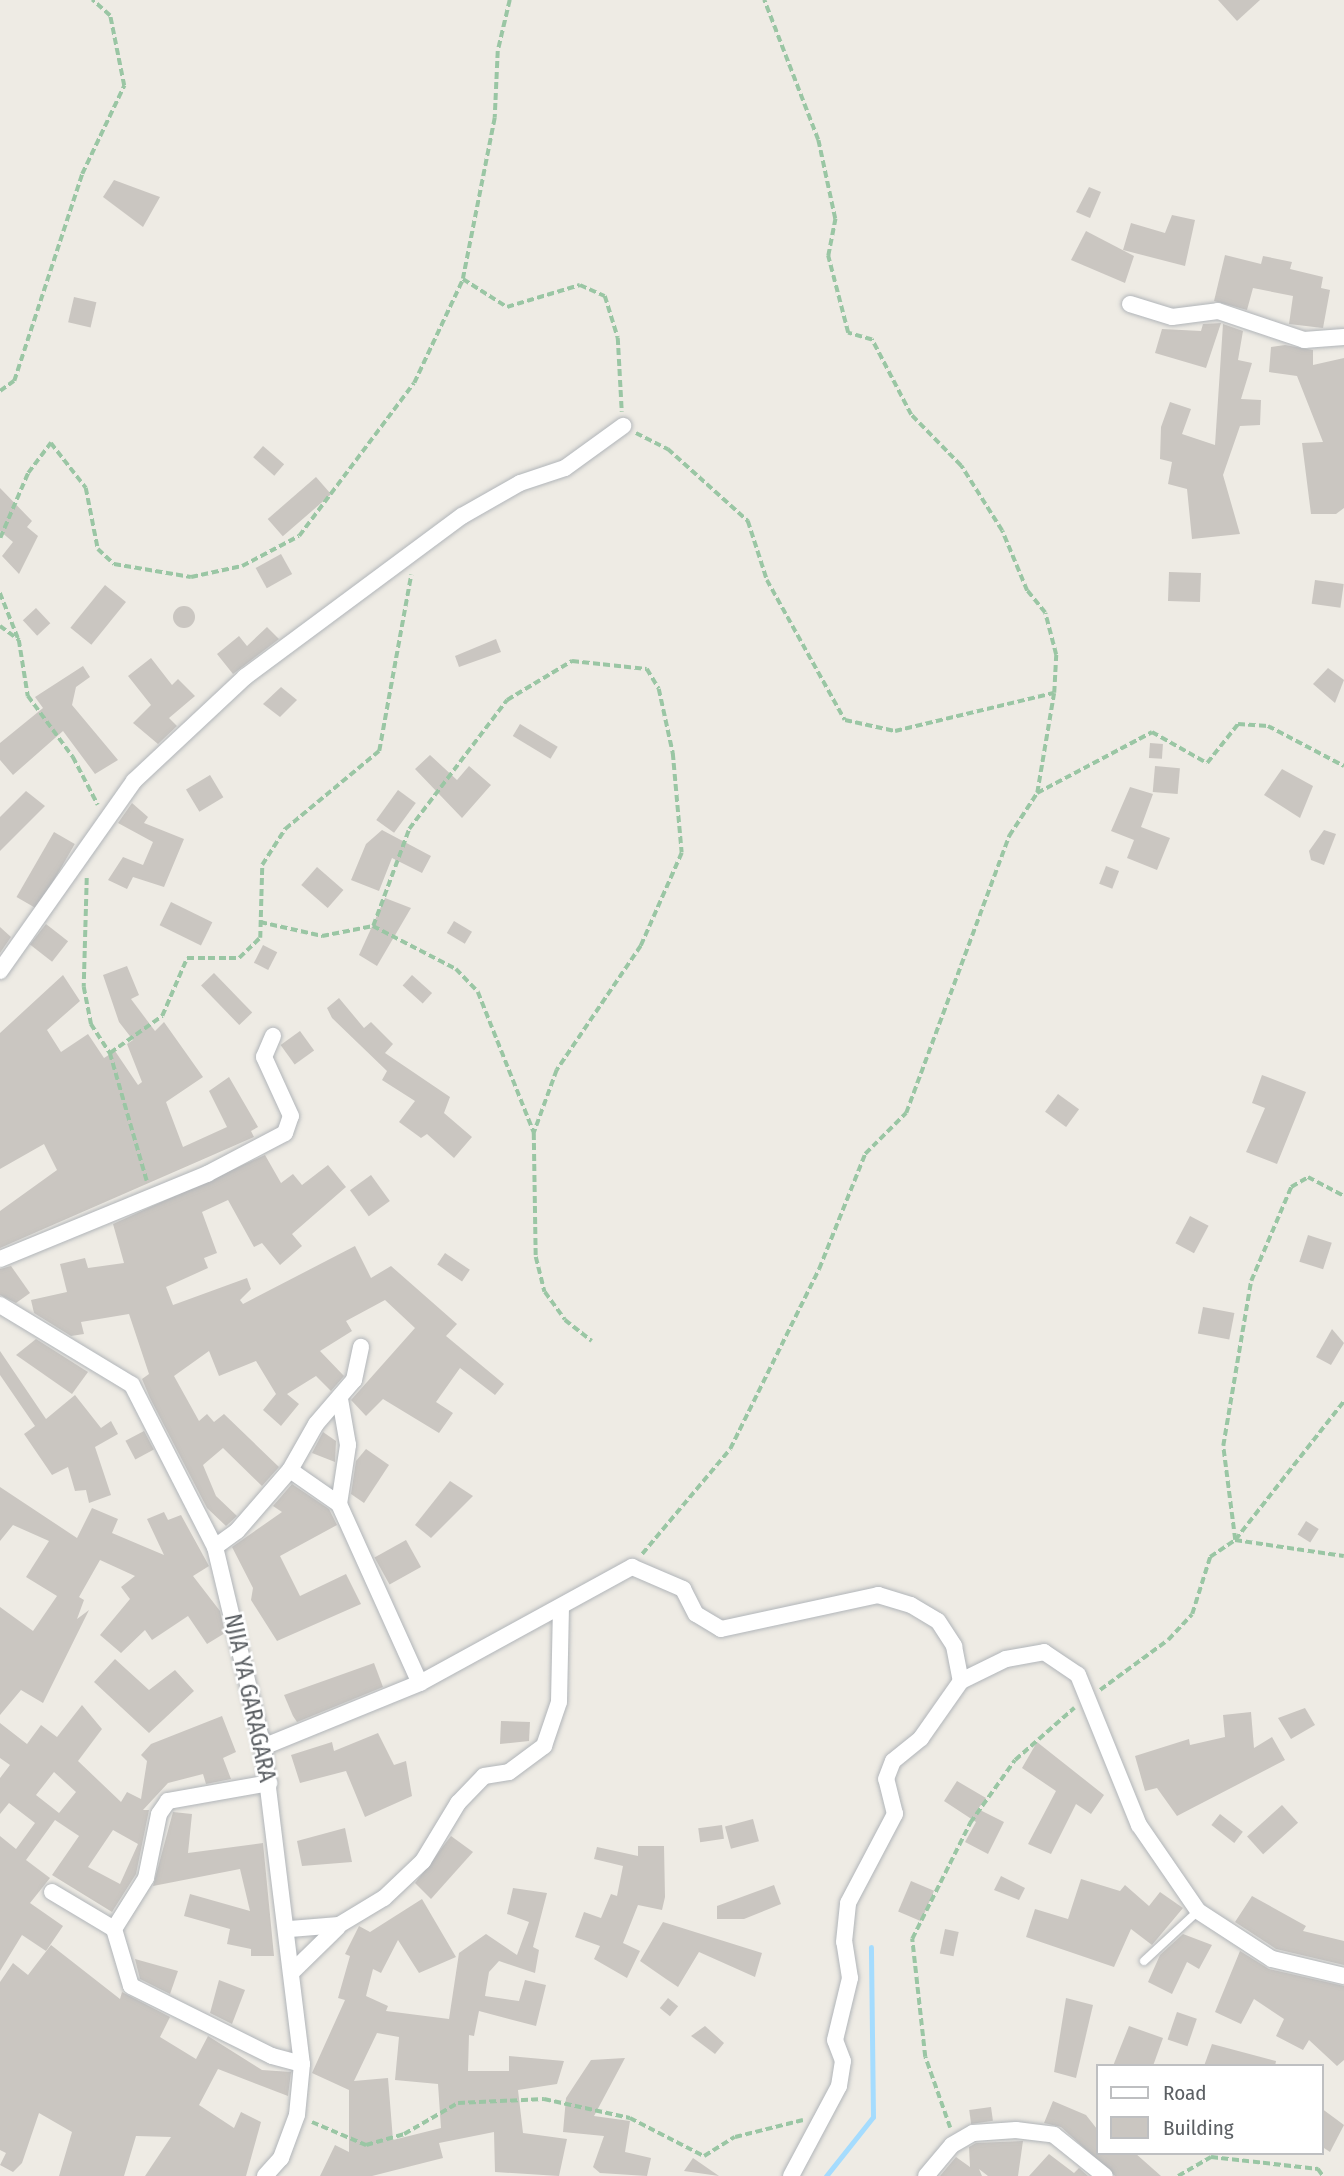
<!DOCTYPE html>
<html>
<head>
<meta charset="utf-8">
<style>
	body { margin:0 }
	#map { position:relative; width:1344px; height:2176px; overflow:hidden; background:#eeebe4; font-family:"Fira Sans Condensed",sans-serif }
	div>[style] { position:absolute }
	.stream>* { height:5px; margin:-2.5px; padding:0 2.5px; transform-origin:2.5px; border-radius:2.5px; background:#a5dcfe }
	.building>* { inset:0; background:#cac6c1; transform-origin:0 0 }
	.round { border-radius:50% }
	.path>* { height:3.5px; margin-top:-1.75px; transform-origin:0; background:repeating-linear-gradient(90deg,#9ac6a4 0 7px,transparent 0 10.5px) }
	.roads { filter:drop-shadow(0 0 2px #b1b5b9) drop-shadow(0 0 2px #b1b5b9) }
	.lane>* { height:8px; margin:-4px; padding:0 4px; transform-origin:4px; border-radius:4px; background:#fff }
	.street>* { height:16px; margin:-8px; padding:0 8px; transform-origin:8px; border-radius:8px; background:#fff }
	span { translate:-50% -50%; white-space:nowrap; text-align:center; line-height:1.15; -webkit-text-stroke:5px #fff; paint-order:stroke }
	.street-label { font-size:23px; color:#5c6064 }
	.legend { position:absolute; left:1096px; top:2064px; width:228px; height:91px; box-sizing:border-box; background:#fff; border:2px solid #bebfc1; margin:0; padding:9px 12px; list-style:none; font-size:21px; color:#5c6064 }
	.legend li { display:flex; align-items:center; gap:14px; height:35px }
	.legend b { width:35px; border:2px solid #bebfc1 }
</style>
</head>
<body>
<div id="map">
	<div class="stream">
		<div style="left:826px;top:2176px;width:75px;rotate:-51.5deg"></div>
		<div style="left:873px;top:2117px;width:170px;rotate:-90.7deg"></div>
	</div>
	<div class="building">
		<div style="clip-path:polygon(1218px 0,1260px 0,1237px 21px)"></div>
		<div style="clip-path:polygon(114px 180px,160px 197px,143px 227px,103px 197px)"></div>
		<div style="clip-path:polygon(1089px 187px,1101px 192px,1090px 218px,1076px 212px)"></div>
		<div style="clip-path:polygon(1172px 215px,1195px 220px,1185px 266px,1123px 250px,1131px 223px,1165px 233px)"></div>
		<div style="clip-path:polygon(1086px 231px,1134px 256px,1125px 283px,1071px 260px)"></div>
		<div style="clip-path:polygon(1225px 255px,1261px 264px,1263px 256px,1292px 262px,1290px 269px,1323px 277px,1321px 288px,1330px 290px,1323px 328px,1289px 324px,1293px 296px,1253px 288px,1247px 310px,1214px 301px)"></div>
		<div style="left:74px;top:297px;width:23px;height:26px;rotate:13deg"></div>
		<div style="clip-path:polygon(1221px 323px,1206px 368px,1155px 353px,1162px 329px,1201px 331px,1203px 324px)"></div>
		<div style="clip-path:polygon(1223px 324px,1243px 331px,1238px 360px,1252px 363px,1241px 399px,1261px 400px,1260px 425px,1240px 426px,1223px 475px,1240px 534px,1192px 539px,1187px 489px,1168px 484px,1172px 462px,1160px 459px,1161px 427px,1170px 402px,1191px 409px,1182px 434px,1215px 445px)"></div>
		<div style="clip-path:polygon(1285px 345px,1313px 350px,1313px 365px,1344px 358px,1344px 508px,1336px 514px,1311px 514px,1302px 443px,1323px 442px,1297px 376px,1269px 372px,1271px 347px)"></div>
		<div style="left:263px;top:446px;width:28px;height:15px;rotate:41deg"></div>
		<div style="left:316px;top:477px;width:23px;height:64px;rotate:49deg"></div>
		<div style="clip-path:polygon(0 488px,32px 521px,27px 527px,38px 536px,19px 574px,2px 556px,13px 542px,0 531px)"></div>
		<div style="left:281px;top:554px;width:23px;height:29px;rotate:61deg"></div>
		<div style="left:1169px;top:572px;width:32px;height:29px;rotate:2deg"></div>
		<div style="left:1315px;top:580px;width:29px;height:24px;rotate:8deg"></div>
		<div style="left:105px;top:585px;width:27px;height:55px;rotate:39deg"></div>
		<div class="round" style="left:173px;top:606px;width:22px;height:22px"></div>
		<div style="left:36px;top:608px;width:21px;height:18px;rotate:47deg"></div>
		<div style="clip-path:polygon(267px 627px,279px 639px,233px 674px,217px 654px,239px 636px,247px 646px)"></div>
		<div style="clip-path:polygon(496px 639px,501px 652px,459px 667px,455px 656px)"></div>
		<div style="clip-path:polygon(151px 658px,172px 685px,178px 679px,195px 696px,169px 718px,177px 726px,158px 744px,133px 723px,151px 705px,128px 676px)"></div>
		<div style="clip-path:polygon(83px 666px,90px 677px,76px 687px,72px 705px,118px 760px,95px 774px,63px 731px,13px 775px,0 760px,0 743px,43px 708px,35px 697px)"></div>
		<div style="clip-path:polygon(1328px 668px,1344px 680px,1335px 703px,1313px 684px)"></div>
		<div style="clip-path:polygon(281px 687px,297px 700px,280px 717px,263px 704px)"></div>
		<div style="left:520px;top:724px;width:44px;height:14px;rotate:31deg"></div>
		<div style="left:1150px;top:743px;width:13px;height:15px;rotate:4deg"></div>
		<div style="clip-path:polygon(430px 755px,457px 780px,469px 766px,491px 785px,462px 818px,415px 769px)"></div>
		<div style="left:1155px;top:766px;width:25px;height:26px;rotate:5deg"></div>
		<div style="clip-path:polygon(1282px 769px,1313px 786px,1300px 818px,1264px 795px)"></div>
		<div style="left:210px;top:775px;width:26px;height:28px;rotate:59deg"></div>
		<div style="clip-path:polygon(1130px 787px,1153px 794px,1141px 827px,1170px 838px,1157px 870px,1127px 858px,1134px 840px,1111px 831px)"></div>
		<div style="left:398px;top:790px;width:22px;height:37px;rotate:36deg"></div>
		<div style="clip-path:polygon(26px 791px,45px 806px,0 851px,0 817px)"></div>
		<div style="clip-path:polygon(132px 803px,148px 817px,144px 823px,184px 839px,164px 887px,133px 877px,127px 889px,108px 880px,123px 857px,143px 865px,153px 842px,118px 823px)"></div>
		<div style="clip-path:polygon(382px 830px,431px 856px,422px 873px,392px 858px,379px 891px,351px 880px,366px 844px)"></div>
		<div style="clip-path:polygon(1324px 830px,1336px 834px,1324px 865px,1311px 860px,1309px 851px)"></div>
		<div style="left:54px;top:832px;width:24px;height:75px;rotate:30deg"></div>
		<div style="left:1106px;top:866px;width:14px;height:19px;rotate:21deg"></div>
		<div style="left:317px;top:867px;width:35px;height:24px;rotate:41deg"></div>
		<div style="clip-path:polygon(385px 898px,411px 908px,377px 966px,359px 955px)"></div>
		<div style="left:171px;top:902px;width:46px;height:26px;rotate:26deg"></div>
		<div style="left:454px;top:921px;width:21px;height:14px;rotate:31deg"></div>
		<div style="left:46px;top:924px;width:28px;height:26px;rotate:38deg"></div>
		<div style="clip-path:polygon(0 927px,11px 937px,0 953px)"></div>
		<div style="left:263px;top:945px;width:16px;height:20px;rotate:27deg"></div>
		<div style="clip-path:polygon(127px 966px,139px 995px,131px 999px,155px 1031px,164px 1022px,203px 1077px,166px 1102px,183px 1147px,227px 1127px,209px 1091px,229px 1077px,258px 1127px,251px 1131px,254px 1137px,0 1248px,0 1211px,57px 1170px,44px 1144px,0 1169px,0 1033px,63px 975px,80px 1001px,47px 1030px,61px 1052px,88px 1034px,104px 1058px,115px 1051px,138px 1085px,142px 1082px,127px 1044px,133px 1040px,119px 1022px,103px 975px)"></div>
		<div style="left:214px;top:973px;width:55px;height:18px;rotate:46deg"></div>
		<div style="left:412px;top:975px;width:27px;height:14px;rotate:42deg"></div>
		<div style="clip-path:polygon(339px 998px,364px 1028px,371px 1022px,393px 1044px,385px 1053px,450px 1097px,444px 1113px,472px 1137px,454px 1158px,427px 1134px,421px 1138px,399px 1122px,415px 1101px,382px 1080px,387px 1071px,332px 1018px,327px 1008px)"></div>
		<div style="left:300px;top:1031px;width:24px;height:24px;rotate:54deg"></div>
		<div style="clip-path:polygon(1262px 1075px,1306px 1092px,1277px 1164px,1246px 1152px,1265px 1108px,1252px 1103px)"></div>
		<div style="left:1058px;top:1094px;width:26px;height:22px;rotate:36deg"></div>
		<div style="clip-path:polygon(265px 1155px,281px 1183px,293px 1174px,302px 1185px,328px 1165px,346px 1187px,292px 1234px,302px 1246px,280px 1265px,262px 1243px,254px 1247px,228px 1200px,202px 1212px,217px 1253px,204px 1258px,208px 1268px,166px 1287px,173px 1305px,247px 1278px,251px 1289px,240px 1300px,243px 1304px,355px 1246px,371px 1278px,391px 1266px,457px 1324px,446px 1336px,504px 1384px,495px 1395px,460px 1368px,436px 1402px,453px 1413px,439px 1433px,383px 1399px,366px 1416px,351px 1400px,415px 1328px,385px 1300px,346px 1321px,352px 1331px,320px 1351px,344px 1376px,331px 1391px,316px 1376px,287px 1394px,299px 1404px,281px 1426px,263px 1410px,276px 1394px,256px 1361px,219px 1376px,209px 1351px,174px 1376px,199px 1421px,207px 1414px,214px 1422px,224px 1414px,279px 1467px,262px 1486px,223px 1448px,203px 1465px,216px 1496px,237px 1516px,226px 1526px,207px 1508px,150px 1398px,142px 1379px,149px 1374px,129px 1314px,81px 1322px,84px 1334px,71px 1336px,34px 1313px,31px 1300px,67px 1292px,60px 1264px,85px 1258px,88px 1268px,124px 1263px,113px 1224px)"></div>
		<div style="left:371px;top:1175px;width:32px;height:26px;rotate:54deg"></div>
		<div style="left:1190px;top:1216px;width:21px;height:31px;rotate:28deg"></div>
		<div style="left:1308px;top:1235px;width:25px;height:28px;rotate:18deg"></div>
		<div style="left:445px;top:1253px;width:30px;height:14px;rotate:34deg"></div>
		<div style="clip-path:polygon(11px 1266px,30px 1293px,16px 1303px,0 1295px,0 1269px)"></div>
		<div style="left:1203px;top:1307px;width:32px;height:27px;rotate:11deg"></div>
		<div style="clip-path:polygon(1332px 1329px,1344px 1343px,1331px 1365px,1316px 1357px)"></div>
		<div style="clip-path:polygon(36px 1339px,88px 1372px,72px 1394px,16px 1355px)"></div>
		<div style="clip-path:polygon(0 1351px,46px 1419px,75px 1395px,101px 1428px,111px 1421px,118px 1434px,95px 1447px,111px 1495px,89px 1503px,86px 1490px,75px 1491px,68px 1467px,52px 1475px,24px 1434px,35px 1426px,0 1375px)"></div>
		<div style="left:144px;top:1431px;width:21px;height:21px;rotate:62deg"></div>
		<div style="clip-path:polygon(323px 1432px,336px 1441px,335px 1462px,312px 1453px)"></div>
		<div style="clip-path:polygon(366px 1449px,389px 1465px,364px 1503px,351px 1494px,356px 1461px)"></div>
		<div style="clip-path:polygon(450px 1481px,473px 1496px,431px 1538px,415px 1525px)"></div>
		<div style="clip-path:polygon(292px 1484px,329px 1509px,337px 1525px,280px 1556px,300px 1596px,346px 1574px,361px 1604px,277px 1641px,251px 1600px,253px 1588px,232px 1547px,282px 1512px,273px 1506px)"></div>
		<div style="clip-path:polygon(0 1487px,77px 1538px,92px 1508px,118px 1519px,112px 1533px,164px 1555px,147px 1519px,164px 1512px,168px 1520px,181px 1515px,209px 1566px,193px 1576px,220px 1611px,225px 1633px,207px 1644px,188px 1616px,152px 1640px,145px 1630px,121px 1653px,100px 1635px,130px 1599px,121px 1587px,135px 1576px,100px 1560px,79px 1597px,84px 1600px,77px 1619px,89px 1610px,43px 1703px,21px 1690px,0 1715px,0 1607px,33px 1631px,57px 1596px,26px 1577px,49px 1541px,13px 1525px,0 1541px)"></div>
		<div style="left:1306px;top:1521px;width:15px;height:16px;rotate:32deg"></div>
		<div style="left:406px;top:1540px;width:31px;height:36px;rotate:61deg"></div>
		<div style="clip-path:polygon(115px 1659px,149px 1690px,175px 1670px,194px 1691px,149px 1733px,94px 1682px)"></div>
		<div style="clip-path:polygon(374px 1663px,383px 1687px,297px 1722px,293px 1716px,284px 1695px)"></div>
		<div style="clip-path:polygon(evenodd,82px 1705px,102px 1729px,78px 1761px,121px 1802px,127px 1792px,141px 1799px,147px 1761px,141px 1755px,151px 1744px,222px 1716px,236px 1752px,223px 1758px,231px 1779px,206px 1784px,203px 1774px,168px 1783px,143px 1810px,149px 1810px,136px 1874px,112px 1912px,52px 1875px,79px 1836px,55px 1820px,26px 1860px,50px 1878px,30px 1903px,63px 1926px,46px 1951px,22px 1935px,0 1971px,0 1836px,16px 1849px,35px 1823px,9px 1803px,0 1814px,0 1778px,10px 1765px,0 1758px,0 1723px,27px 1744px,41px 1725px,57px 1737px,82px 1705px,54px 1772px,76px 1792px,59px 1813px,36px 1795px,54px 1772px,82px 1705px,113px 1830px,138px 1844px,120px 1884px,88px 1867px,113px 1830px)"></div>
		<div style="clip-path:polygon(1305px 1708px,1315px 1725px,1291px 1739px,1278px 1718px)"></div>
		<div style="clip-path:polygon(1251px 1712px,1254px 1748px,1272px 1737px,1285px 1760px,1177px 1816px,1157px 1788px,1145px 1791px,1135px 1756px,1189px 1739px,1190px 1745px,1225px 1737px,1223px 1715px)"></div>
		<div style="clip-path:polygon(501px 1721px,530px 1722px,529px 1741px,500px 1744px)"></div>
		<div style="clip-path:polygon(378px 1733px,394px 1765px,406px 1761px,412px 1796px,365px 1817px,346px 1771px,300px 1783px,291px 1755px,332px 1742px,334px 1751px)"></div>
		<div style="clip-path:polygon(1037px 1742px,1104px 1795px,1091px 1814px,1076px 1804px,1051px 1854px,1028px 1844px,1056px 1791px,1022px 1768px)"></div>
		<div style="clip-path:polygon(957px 1781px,986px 1798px,978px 1809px,1004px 1822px,988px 1854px,965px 1842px,976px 1822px,944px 1801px)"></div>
		<div style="left:1282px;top:1805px;width:24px;height:47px;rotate:48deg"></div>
		<div style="clip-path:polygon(173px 1812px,192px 1814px,188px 1853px,263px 1843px,274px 1956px,251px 1956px,251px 1949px,227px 1944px,230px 1929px,184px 1916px,190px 1894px,250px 1911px,240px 1869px,153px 1886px)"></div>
		<div style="left:1220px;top:1814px;width:29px;height:14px;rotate:38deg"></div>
		<div style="left:753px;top:1819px;width:23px;height:29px;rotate:75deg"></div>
		<div style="left:722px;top:1825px;width:14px;height:24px;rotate:82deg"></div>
		<div style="clip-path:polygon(345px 1828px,352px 1862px,302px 1866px,297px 1841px)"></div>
		<div style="clip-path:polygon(451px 1836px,473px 1852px,431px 1899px,415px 1883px)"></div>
		<div style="clip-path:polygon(638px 1846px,664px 1846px,665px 1897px,662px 1910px,638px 1905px,623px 1943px,640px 1951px,627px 1978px,594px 1959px,600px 1946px,575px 1937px,584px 1912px,601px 1918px,611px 1894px,617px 1896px,623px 1866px,594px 1859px,597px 1847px,638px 1856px)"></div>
		<div style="clip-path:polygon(1001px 1876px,1025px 1888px,1019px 1900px,994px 1890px)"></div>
		<div style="clip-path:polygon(1081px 1879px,1120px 1891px,1125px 1885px,1149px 1906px,1160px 1892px,1183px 1908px,1152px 1945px,1131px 1929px,1114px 1967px,1026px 1937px,1035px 1909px,1068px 1919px)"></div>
		<div style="left:911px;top:1881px;width:25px;height:33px;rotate:23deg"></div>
		<div style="clip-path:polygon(774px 1885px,781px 1904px,744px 1919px,717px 1919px,717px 1906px)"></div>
		<div style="clip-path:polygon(evenodd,513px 1888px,547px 1893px,533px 1947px,539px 1950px,535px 1973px,499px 1961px,489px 1972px,485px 1996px,519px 2001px,525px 1980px,546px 1985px,536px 2026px,479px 2011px,474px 2036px,469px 2035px,468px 2071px,509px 2071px,509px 2056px,564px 2061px,557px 2084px,518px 2090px,523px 2133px,567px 2139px,559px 2176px,495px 2172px,494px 2132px,439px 2143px,443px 2158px,372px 2176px,320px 2176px,335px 2145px,349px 2152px,349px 2090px,312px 2073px,345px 2000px,338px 1998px,350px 1956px,345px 1954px,359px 1926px,370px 1932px,422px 1899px,456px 1957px,419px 1973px,398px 1940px,381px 1973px,373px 1969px,366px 1996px,388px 2006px,386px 2011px,449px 2019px,459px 1953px,486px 1934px,517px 1955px,529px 1922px,507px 1914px,513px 1888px,377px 2033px,399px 2037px,395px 2080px,438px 2084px,441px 2128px,393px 2140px,388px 2078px,354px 2081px,377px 2033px)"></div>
		<div style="clip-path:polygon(1252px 1896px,1306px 1926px,1303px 1931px,1344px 1941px,1344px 1965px,1276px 1949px,1235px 1922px)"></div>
		<div style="clip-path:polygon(663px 1922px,762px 1953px,755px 1977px,699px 1952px,678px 1987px,666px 1979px,640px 1961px)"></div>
		<div style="left:945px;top:1929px;width:14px;height:25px;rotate:12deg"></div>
		<div style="clip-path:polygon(1183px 1934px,1212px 1945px,1199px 1969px,1187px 1962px,1172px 1994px,1148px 1982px,1160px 1955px)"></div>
		<div style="clip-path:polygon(51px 1945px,120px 1999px,122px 1992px,170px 2017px,160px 2037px,196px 2059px,208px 2036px,262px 2070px,291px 2072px,288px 2096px,218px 2069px,199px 2105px,234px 2128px,241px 2112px,261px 2122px,246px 2176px,145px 2176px,171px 2137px,136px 2136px,124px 2176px,59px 2176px,72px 2132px,39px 2113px,22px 2163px,13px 2172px,0 2165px,6px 2153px,0 2150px,0 1982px,13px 1963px,28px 1975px)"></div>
		<div style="clip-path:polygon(1240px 1951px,1269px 1969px,1344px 1986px,1344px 2060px,1337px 2066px,1309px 2040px,1303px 2050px,1276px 2036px,1284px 2019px,1254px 1999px,1241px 2024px,1215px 2012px)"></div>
		<div style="clip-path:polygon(135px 1959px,178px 1971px,170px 1994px,140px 1979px)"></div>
		<div style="clip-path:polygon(219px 1980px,245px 1990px,232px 2024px,210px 2013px)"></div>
		<div style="left:668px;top:1998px;width:13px;height:13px;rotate:39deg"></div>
		<div style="clip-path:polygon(1066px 1998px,1093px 2005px,1076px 2078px,1054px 2072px)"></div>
		<div style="left:1177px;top:2012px;width:21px;height:29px;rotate:19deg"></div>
		<div style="clip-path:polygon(705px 2026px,724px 2043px,715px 2054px,691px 2036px)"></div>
		<div style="clip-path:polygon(1129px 2026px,1163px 2038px,1153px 2066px,1113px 2066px)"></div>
		<div style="clip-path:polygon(1212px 2044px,1276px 2061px,1275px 2066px,1204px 2066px)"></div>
		<div style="clip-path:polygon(625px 2058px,594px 2116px,630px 2121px,625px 2152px,651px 2158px,647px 2176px,600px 2173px,593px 2167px,604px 2136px,563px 2132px,566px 2098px,591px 2060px)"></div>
		<div style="clip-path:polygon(1053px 2101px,1086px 2115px,1097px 2129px,1097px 2153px,1135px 2153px,1161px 2176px,1115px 2176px,1061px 2127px,1044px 2123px)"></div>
		<div style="left:991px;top:2107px;width:14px;height:22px;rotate:82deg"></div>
		<div style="clip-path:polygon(1321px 2108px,1344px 2125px,1330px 2152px,1321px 2146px)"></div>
		<div style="clip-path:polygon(1023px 2141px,1018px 2176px,988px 2176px,979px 2169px,982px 2176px,940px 2176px,956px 2157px,970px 2167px,969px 2147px,976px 2143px)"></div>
		<div style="clip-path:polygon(1049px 2154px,1074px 2173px,1079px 2168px,1088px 2176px,1029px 2176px)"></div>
		<div style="clip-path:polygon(693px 2158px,719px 2176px,684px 2171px)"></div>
	</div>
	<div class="path">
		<div style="left:510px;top:0;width:52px;rotate:103.2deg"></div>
		<div style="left:498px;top:51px;width:67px;rotate:92.6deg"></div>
		<div style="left:495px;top:118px;width:164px;rotate:101.2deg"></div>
		<div style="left:463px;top:279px;width:52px;rotate:32.5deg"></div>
		<div style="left:507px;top:307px;width:76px;rotate:-16.8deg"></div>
		<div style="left:580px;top:285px;width:27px;rotate:24deg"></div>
		<div style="left:605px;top:296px;width:44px;rotate:72.8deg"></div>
		<div style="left:618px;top:338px;width:74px;rotate:86.9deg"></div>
		<div style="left:0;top:391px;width:17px;rotate:-36deg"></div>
		<div style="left:14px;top:381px;width:218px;rotate:-71.8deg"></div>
		<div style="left:82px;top:174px;width:98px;rotate:-64.5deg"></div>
		<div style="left:124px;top:86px;width:71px;rotate:-101.3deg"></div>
		<div style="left:110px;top:16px;width:24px;rotate:-138deg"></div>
		<div style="left:636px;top:433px;width:36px;rotate:27deg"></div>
		<div style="left:668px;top:449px;width:108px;rotate:42deg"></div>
		<div style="left:748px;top:521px;width:62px;rotate:72.1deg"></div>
		<div style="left:767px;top:580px;width:160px;rotate:60.9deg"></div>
		<div style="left:845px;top:720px;width:51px;rotate:12.4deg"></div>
		<div style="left:895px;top:731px;width:163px;rotate:-13.5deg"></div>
		<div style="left:0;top:538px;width:71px;rotate:-66.7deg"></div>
		<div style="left:28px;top:473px;width:38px;rotate:-53deg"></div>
		<div style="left:51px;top:443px;width:57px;rotate:52.1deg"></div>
		<div style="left:86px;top:488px;width:62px;rotate:78.9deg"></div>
		<div style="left:98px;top:549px;width:22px;rotate:43deg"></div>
		<div style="left:114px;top:564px;width:78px;rotate:9.6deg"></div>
		<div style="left:191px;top:577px;width:52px;rotate:-12.2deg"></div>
		<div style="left:242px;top:566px;width:64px;rotate:-27.8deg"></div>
		<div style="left:299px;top:536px;width:191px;rotate:-53.1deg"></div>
		<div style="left:414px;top:383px;width:115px;rotate:-64.8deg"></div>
		<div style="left:0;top:593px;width:48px;rotate:68.2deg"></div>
		<div style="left:0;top:626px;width:24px;rotate:36deg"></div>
		<div style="left:19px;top:640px;width:57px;rotate:80.9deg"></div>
		<div style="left:28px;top:696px;width:76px;rotate:53.6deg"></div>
		<div style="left:73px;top:757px;width:54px;rotate:62.5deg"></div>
		<div style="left:1037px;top:793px;width:130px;rotate:-27.9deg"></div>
		<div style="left:1152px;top:732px;width:63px;rotate:29.4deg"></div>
		<div style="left:1207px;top:763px;width:50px;rotate:-51.5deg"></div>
		<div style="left:1238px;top:724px;width:30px;rotate:4deg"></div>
		<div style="left:1268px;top:726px;width:86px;rotate:27.8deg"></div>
		<div style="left:87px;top:878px;width:109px;rotate:91.6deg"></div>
		<div style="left:84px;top:987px;width:38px;rotate:79deg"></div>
		<div style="left:91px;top:1024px;width:35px;rotate:57deg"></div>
		<div style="left:110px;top:1053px;width:133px;rotate:73.9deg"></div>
		<div style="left:260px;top:922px;width:64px;rotate:12.7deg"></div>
		<div style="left:322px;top:936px;width:52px;rotate:-11.1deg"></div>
		<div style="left:373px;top:926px;width:93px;rotate:27.4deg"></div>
		<div style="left:456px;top:969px;width:32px;rotate:46deg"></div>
		<div style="left:478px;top:992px;width:152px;rotate:68.3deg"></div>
		<div style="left:534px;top:1133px;width:124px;rotate:89.1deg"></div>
		<div style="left:536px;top:1257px;width:36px;rotate:76deg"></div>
		<div style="left:545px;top:1292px;width:34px;rotate:54deg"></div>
		<div style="left:565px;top:1320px;width:34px;rotate:38deg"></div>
		<div style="left:373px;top:926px;width:103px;rotate:-69.6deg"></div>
		<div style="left:409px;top:829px;width:162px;rotate:-52.8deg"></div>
		<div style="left:507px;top:700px;width:76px;rotate:-31deg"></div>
		<div style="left:572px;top:661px;width:75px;rotate:6.1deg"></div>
		<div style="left:647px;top:669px;width:23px;rotate:59deg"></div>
		<div style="left:659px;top:689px;width:66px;rotate:77.7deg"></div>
		<div style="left:673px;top:753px;width:100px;rotate:84.9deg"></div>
		<div style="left:682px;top:853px;width:102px;rotate:113.8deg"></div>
		<div style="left:641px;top:946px;width:150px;rotate:124.1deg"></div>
		<div style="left:557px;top:1070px;width:67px;rotate:110.1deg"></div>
		<div style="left:110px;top:1053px;width:64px;rotate:-35.4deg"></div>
		<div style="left:162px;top:1016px;width:63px;rotate:-66.7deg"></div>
		<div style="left:187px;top:958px;width:52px"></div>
		<div style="left:239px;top:958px;width:29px;rotate:-44deg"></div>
		<div style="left:260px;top:938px;width:73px;rotate:-88.4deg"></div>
		<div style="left:262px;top:865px;width:43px;rotate:-57.4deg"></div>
		<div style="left:285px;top:829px;width:122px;rotate:-39.7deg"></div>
		<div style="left:379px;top:751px;width:179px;rotate:-79.7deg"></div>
		<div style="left:1235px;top:1540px;width:95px;rotate:-97.3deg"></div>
		<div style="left:1223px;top:1446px;width:167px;rotate:-80.4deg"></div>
		<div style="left:1251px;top:1281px;width:102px;rotate:-66.9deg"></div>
		<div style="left:1291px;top:1187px;width:20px;rotate:-30deg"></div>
		<div style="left:1308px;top:1177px;width:41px;rotate:27.8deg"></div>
		<div style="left:1235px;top:1540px;width:110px;rotate:8.4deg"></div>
		<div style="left:642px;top:1554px;width:137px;rotate:-50deg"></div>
		<div style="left:730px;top:1449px;width:201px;rotate:-63.7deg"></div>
		<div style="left:819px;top:1269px;width:124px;rotate:-68.2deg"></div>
		<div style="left:865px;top:1154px;width:58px;rotate:-45deg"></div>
		<div style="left:906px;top:1113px;width:296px;rotate:-69.6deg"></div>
		<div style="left:1009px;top:836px;width:51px;rotate:-56.9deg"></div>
		<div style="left:1037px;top:793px;width:101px;rotate:-80.4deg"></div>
		<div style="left:1054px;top:693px;width:38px;rotate:-87deg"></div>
		<div style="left:1056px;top:655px;width:43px;rotate:-104.7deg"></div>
		<div style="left:1045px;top:613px;width:28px;rotate:-129deg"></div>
		<div style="left:1027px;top:591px;width:65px;rotate:-112.6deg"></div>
		<div style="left:1002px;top:531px;width:77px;rotate:-122.2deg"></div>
		<div style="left:961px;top:466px;width:71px;rotate:-134.4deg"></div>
		<div style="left:911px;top:415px;width:85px;rotate:-117.5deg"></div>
		<div style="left:872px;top:340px;width:25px;rotate:-164deg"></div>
		<div style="left:848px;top:333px;width:80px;rotate:-104.6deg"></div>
		<div style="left:828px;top:256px;width:38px;rotate:-79deg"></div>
		<div style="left:835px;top:219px;width:81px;rotate:-102.1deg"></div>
		<div style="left:818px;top:140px;width:150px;rotate:-111.1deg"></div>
		<div style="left:1100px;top:1690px;width:84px;rotate:-36.3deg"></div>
		<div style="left:1168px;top:1640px;width:35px;rotate:-47deg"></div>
		<div style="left:1192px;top:1614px;width:60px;rotate:-72.5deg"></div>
		<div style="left:1210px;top:1557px;width:30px;rotate:-34deg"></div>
		<div style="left:1235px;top:1540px;width:177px;rotate:-51.9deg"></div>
		<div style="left:312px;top:2122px;width:59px;rotate:23.1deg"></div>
		<div style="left:366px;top:2145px;width:40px;rotate:-16deg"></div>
		<div style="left:404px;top:2134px;width:62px;rotate:-29.9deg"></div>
		<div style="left:458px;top:2103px;width:86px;rotate:-2.7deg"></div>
		<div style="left:544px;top:2099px;width:88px;rotate:12.5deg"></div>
		<div style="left:630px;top:2118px;width:83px;rotate:27.2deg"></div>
		<div style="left:704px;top:2156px;width:36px;rotate:-32deg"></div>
		<div style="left:735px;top:2137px;width:70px;rotate:-14deg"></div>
		<div style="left:950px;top:2128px;width:75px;rotate:-109.4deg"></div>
		<div style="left:925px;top:2057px;width:119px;rotate:-96.3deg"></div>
		<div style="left:912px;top:1939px;width:130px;rotate:-63.4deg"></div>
		<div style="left:970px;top:1823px;width:77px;rotate:-54.5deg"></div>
		<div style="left:1015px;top:1760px;width:79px;rotate:-41.4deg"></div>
		<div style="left:1178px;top:2176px;width:38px;rotate:-30deg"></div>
		<div style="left:1211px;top:2157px;width:108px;rotate:6.4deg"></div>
		<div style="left:1318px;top:2169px;width:9px;rotate:54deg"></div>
	</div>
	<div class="roads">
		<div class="lane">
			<div style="left:1144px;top:1961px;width:74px;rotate:-42.8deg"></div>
		</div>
		<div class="street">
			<div style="left:1130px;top:304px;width:44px;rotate:17.2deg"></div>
			<div style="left:1172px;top:317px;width:46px;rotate:-7.4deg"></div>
			<div style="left:1218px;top:311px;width:91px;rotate:18.6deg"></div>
			<div style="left:1304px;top:340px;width:40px;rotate:-4.3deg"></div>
			<div style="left:0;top:971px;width:232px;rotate:-54.8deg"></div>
			<div style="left:134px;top:781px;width:152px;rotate:-43.1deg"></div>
			<div style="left:245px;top:677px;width:270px;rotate:-36.6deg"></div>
			<div style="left:462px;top:516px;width:67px;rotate:-29.6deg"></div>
			<div style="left:520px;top:483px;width:47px;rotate:-18.4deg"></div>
			<div style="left:565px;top:468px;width:72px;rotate:-35.9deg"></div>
			<div style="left:0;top:1259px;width:224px;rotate:-22.3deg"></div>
			<div style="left:207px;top:1174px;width:88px;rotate:-27.7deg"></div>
			<div style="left:285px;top:1133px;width:18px;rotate:-71deg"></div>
			<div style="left:291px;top:1116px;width:65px;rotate:-114.6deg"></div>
			<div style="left:264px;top:1057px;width:23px;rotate:-67deg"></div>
			<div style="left:0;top:1305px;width:154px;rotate:31.2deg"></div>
			<div style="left:132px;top:1385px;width:182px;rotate:62.9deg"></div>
			<div style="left:215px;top:1547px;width:206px;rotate:76.5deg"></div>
			<div style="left:263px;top:1747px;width:319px;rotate:83deg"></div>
			<div style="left:302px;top:2064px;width:51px;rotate:95.6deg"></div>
			<div style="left:297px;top:2115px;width:46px;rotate:110.4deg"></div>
			<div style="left:281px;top:2158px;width:24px;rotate:132deg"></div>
			<div style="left:290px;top:1470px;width:60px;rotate:34.8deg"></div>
			<div style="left:339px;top:1504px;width:196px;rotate:65.7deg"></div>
			<div style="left:420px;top:1683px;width:242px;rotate:-28.7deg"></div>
			<div style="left:632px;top:1567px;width:56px;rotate:23.3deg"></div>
			<div style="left:683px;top:1589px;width:28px;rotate:63deg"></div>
			<div style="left:696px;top:1614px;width:29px;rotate:31deg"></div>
			<div style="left:721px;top:1629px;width:161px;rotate:-12.2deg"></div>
			<div style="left:878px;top:1595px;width:34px;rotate:17deg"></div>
			<div style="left:911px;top:1605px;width:31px;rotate:31deg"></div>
			<div style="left:938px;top:1621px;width:30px;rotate:57deg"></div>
			<div style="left:954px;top:1646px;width:36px;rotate:79deg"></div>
			<div style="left:961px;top:1681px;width:50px;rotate:-26.1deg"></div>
			<div style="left:1006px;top:1659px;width:39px;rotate:-10deg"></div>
			<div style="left:1044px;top:1652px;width:41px;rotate:34.1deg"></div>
			<div style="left:1078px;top:1675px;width:162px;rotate:67.9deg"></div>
			<div style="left:1139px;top:1825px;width:104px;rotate:55.5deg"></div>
			<div style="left:1198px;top:1911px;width:88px;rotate:33deg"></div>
			<div style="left:1272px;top:1959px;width:74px;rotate:13.3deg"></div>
			<div style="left:339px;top:1504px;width:60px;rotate:-81.3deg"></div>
			<div style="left:348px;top:1445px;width:47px;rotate:-99.9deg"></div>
			<div style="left:215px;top:1547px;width:27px;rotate:-36deg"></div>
			<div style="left:237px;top:1531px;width:81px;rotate:-49deg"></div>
			<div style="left:290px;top:1470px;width:53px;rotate:-60.5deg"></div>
			<div style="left:316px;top:1424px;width:58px;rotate:-49.2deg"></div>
			<div style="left:354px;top:1380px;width:34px;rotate:-78deg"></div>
			<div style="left:263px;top:1747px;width:170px;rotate:-22.2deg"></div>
			<div style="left:52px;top:1892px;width:72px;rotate:30.8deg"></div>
			<div style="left:114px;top:1929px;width:60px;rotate:-57.9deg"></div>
			<div style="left:146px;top:1878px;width:65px;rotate:-78.5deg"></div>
			<div style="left:159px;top:1814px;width:16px;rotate:-55deg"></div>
			<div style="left:168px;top:1801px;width:103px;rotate:-10.1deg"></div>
			<div style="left:114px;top:1929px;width:59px;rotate:73.4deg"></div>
			<div style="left:131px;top:1986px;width:157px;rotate:26.4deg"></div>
			<div style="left:272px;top:2056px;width:31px;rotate:15deg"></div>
			<div style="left:290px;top:1929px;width:49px;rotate:-4.7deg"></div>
			<div style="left:339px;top:1925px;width:52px;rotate:-31deg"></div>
			<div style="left:384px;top:1898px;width:54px;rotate:-43.5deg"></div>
			<div style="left:423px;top:1861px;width:68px;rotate:-58.9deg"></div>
			<div style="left:458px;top:1803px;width:37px;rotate:-46deg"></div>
			<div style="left:484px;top:1776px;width:25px;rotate:-9deg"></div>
			<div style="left:509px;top:1772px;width:44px;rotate:-36.6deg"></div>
			<div style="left:544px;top:1746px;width:46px;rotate:-71.2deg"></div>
			<div style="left:559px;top:1702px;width:92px;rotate:-88.8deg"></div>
			<div style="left:293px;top:1971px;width:63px;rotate:-44.4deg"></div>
			<div style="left:791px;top:2176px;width:102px;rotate:-61.9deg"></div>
			<div style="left:839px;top:2086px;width:25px;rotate:-81deg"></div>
			<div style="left:843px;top:2061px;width:22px;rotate:-111deg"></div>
			<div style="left:835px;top:2040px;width:64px;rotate:-76.4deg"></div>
			<div style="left:850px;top:1978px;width:36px;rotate:-99deg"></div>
			<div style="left:844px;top:1942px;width:39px;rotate:-84deg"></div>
			<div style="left:848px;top:1903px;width:101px;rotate:-62.2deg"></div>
			<div style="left:895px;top:1814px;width:36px;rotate:-104deg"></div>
			<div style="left:886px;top:1779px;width:19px;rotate:-69deg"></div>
			<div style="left:893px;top:1761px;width:36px;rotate:-39deg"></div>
			<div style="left:921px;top:1738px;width:70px;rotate:-54.9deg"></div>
			<div style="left:926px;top:2176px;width:40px;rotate:-50deg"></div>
			<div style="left:952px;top:2145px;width:24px;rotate:-30deg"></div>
			<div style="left:973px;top:2133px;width:43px;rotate:-4deg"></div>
			<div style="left:1016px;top:2130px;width:38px;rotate:7deg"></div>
			<div style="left:1054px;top:2135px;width:65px;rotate:38.8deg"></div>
		</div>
	</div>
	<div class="street-label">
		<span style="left:250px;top:1698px;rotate:78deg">NJIA YA GARAGARA</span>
	</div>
	<ul class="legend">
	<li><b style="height:9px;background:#fff"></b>Road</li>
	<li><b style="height:19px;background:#cac6c1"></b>Building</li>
	</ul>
</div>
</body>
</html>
